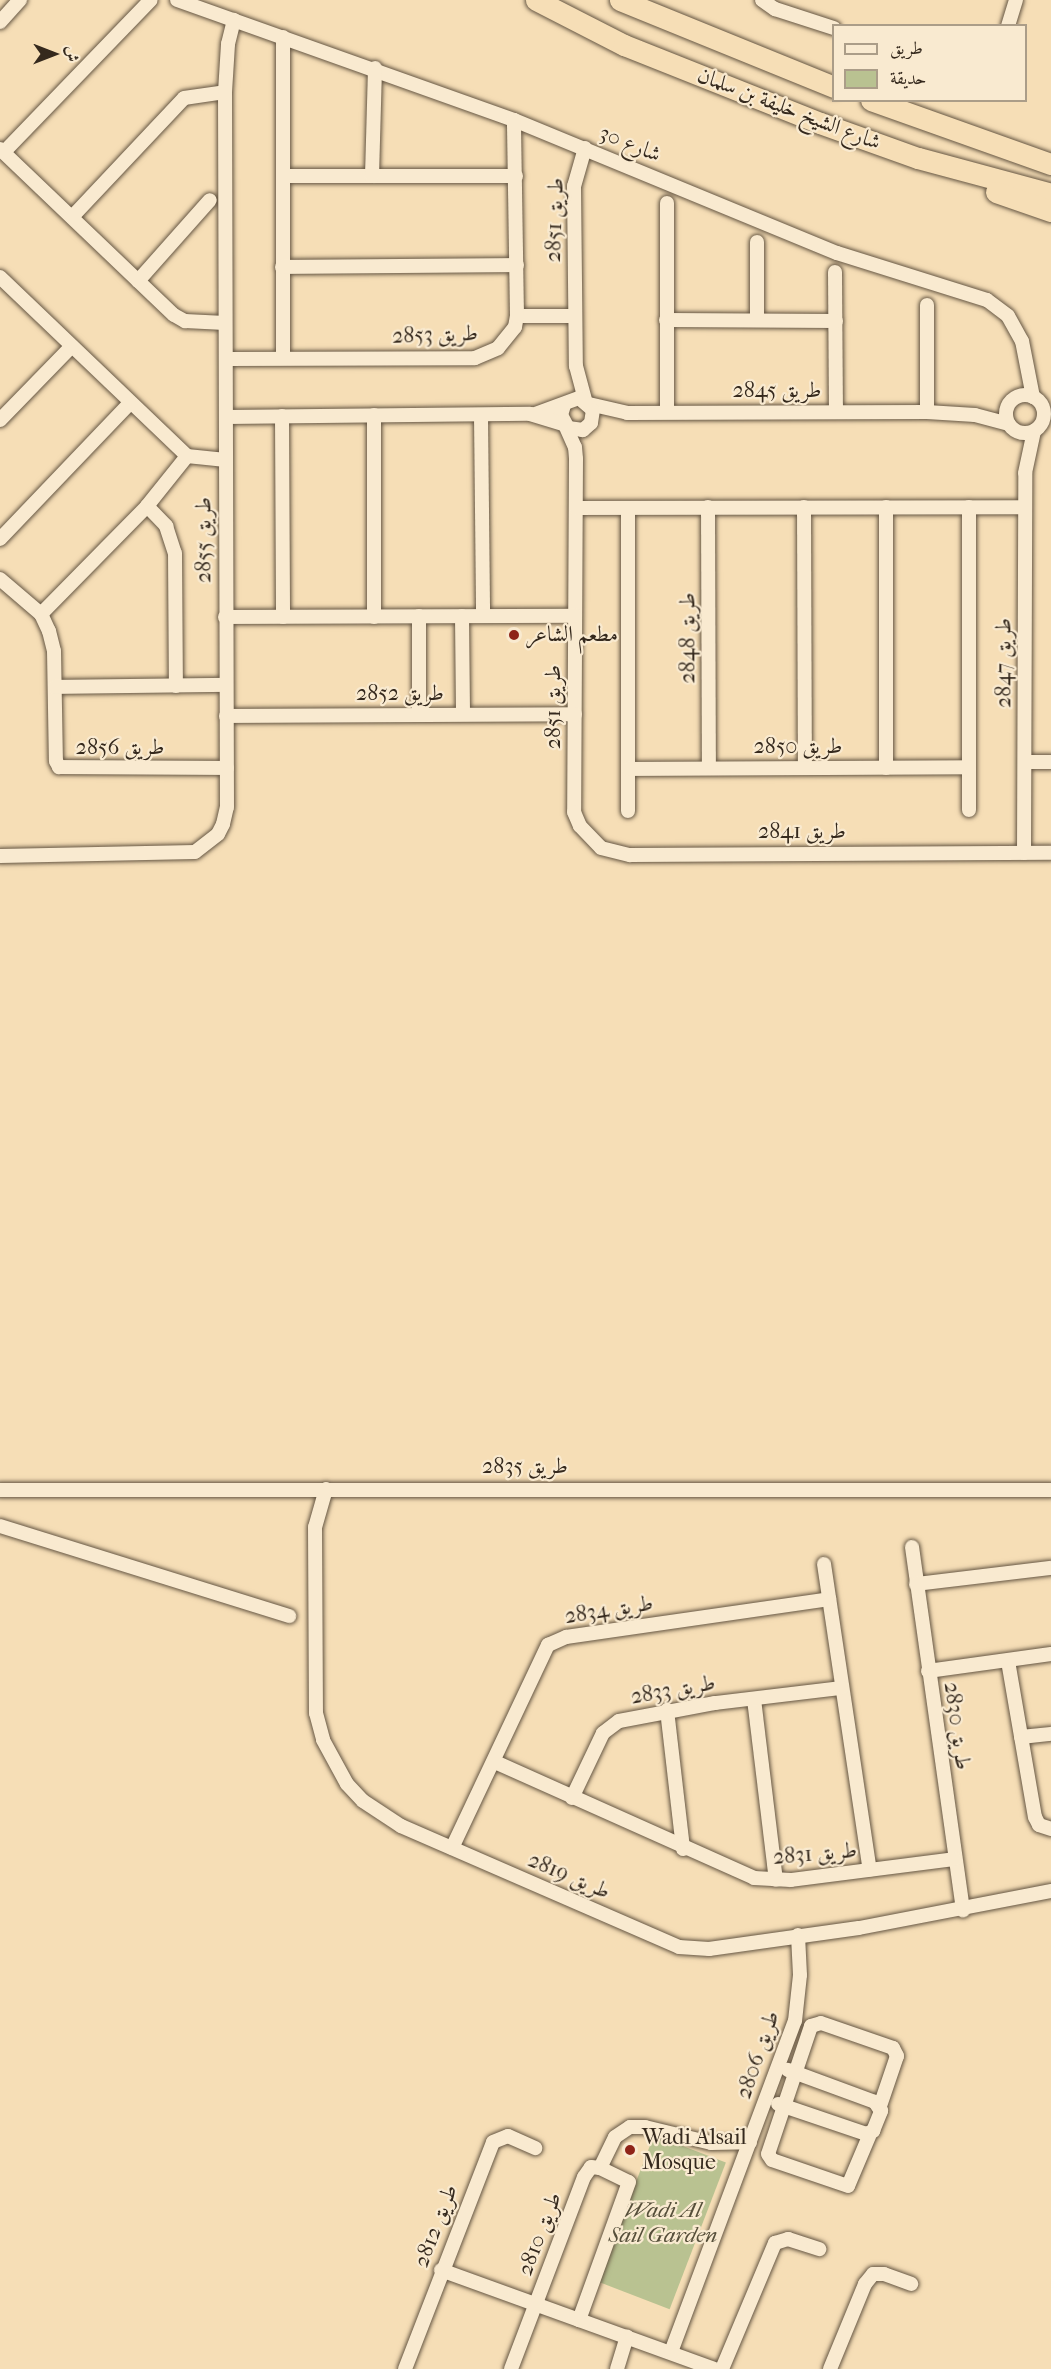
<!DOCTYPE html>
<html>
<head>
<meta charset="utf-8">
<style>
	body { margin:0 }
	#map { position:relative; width:1051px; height:2369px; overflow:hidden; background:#f6deb6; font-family:"IM FELL French Canon",Amiri,serif }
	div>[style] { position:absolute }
	.green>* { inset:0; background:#b9c291; transform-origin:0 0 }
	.roads { filter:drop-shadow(0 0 2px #655643) drop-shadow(0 0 2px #655643) }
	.minor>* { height:14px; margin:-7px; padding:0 7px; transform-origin:7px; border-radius:7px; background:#f9ead0 }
	.minor>.ring { margin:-7px; padding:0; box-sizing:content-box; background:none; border:14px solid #f9ead0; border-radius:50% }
	.highway>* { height:21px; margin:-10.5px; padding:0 10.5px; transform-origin:10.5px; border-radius:10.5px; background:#f6deb6 }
	.dots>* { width:16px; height:16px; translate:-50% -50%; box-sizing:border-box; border:3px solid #f9ead0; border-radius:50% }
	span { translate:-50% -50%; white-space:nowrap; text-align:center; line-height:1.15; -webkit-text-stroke:4.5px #f9ead0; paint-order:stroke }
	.street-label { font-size:22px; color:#35291d }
	.poi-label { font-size:22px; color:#35291d }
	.left { translate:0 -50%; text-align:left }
	.park-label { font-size:22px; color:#564f3a; font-style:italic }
	.legend { position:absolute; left:832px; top:24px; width:195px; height:78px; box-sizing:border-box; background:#f9ead0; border:2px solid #ab9d88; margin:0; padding:8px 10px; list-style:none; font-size:18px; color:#35291d }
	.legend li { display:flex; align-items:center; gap:12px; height:30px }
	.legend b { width:30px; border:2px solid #ab9d88 }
	.north { position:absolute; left:24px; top:24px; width:60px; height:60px; -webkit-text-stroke:4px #f9ead0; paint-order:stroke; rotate:90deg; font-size:16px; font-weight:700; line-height:24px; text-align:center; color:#35291d }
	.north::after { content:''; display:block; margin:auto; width:21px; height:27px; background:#35291d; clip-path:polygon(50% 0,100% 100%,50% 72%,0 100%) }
</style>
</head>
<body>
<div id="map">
	<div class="green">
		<div style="left:654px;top:2135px;width:77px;height:157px;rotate:21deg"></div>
	</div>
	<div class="roads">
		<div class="minor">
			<div style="left:177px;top:0;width:358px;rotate:19.6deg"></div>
			<div style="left:514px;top:120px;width:349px;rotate:22.4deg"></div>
			<div style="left:837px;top:253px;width:157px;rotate:17.4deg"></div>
			<div style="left:987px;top:300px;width:26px;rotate:37deg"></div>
			<div style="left:1008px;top:316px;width:29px;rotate:61deg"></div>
			<div style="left:1022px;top:341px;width:57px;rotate:78.9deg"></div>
			<div style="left:762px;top:0;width:16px;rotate:35deg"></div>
			<div style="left:775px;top:9px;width:62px;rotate:17.9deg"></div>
			<div style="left:0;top:22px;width:30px;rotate:-48deg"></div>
			<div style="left:1008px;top:26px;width:27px;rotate:-73deg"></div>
			<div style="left:283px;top:37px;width:321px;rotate:90deg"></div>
			<div style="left:585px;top:148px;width:40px;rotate:106deg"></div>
			<div style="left:574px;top:186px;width:180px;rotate:89.4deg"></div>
			<div style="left:576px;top:366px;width:35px;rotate:75deg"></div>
			<div style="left:0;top:149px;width:240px;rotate:43.7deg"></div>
			<div style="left:174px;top:315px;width:13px;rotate:29deg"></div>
			<div style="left:185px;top:321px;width:40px;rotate:2.9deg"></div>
			<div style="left:4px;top:152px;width:211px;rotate:-46deg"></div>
			<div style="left:283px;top:176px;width:233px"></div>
			<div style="left:372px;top:176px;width:108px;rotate:-88.4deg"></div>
			<div style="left:667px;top:203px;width:209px;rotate:90deg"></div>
			<div style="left:72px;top:217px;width:163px;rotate:-46.7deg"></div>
			<div style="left:184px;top:98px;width:41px;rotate:-8.3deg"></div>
			<div style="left:282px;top:267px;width:235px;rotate:-0.5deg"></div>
			<div style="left:835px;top:272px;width:140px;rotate:89.6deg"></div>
			<div style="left:0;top:277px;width:259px;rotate:43.7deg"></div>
			<div style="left:187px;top:456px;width:39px;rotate:6deg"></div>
			<div style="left:138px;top:281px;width:108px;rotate:-48.4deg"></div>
			<div style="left:517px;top:316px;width:58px"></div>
			<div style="left:666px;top:320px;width:170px;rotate:0.3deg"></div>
			<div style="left:757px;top:320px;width:78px;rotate:-90deg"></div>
			<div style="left:226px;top:359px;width:249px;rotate:-0.2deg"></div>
			<div style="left:475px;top:358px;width:25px;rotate:-23deg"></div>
			<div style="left:498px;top:348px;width:27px;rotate:-51deg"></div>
			<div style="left:515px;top:327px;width:11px;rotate:-80deg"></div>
			<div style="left:517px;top:316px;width:196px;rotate:-90.9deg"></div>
			<div class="ring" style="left:1006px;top:395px;width:24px;height:24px"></div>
			<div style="left:589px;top:404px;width:39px;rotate:13deg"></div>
			<div style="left:627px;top:413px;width:300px;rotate:-0.2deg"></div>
			<div style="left:927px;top:412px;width:48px;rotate:3.6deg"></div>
			<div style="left:975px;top:415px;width:35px;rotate:15deg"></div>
			<div style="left:927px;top:412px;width:107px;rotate:-90deg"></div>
			<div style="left:535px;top:414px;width:47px;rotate:-20deg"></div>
			<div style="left:579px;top:398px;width:18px;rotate:41deg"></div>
			<div style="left:593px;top:410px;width:13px;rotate:99deg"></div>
			<div style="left:591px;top:423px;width:11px;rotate:139deg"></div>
			<div style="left:583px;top:430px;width:15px;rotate:-172deg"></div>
			<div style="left:568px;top:428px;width:15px;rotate:-118deg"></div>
			<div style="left:561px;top:415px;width:10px;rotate:-73deg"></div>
			<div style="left:481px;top:415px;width:201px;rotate:89.4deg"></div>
			<div style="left:282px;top:416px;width:201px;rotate:89.7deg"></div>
			<div style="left:226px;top:417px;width:304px;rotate:-0.6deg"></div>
			<div style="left:530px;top:414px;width:37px;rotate:17deg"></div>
			<div style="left:565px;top:425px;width:24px;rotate:66deg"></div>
			<div style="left:575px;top:447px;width:12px;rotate:85deg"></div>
			<div style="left:576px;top:459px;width:353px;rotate:90.3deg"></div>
			<div style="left:574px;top:812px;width:15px;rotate:67deg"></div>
			<div style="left:580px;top:826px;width:30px;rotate:46deg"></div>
			<div style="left:601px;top:848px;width:30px;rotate:14deg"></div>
			<div style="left:630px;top:855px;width:421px;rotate:-0.3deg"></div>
			<div style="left:0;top:420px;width:103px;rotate:-45.8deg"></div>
			<div style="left:147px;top:506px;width:28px;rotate:46deg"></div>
			<div style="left:166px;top:526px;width:28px;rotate:72deg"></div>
			<div style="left:175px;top:553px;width:133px;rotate:89.6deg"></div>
			<div style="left:708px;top:507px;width:261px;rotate:89.8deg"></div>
			<div style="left:804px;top:507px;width:261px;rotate:89.8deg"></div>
			<div style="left:969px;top:507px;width:303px;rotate:90deg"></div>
			<div style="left:576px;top:508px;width:449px;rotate:-0.1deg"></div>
			<div style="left:628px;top:508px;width:303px;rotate:90deg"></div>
			<div style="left:0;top:539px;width:187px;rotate:-46.3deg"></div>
			<div style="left:0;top:579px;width:54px;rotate:40.5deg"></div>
			<div style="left:41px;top:614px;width:19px;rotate:65deg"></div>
			<div style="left:49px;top:631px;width:21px;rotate:76deg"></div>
			<div style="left:54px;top:651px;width:110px;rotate:89deg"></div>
			<div style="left:56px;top:761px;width:7px;rotate:63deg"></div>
			<div style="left:59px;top:767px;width:168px;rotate:0.3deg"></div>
			<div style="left:41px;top:614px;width:151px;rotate:-45.5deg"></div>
			<div style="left:147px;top:506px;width:64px;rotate:-51.3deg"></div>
			<div style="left:419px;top:616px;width:99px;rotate:90deg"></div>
			<div style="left:462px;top:616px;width:98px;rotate:89.4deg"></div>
			<div style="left:225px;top:617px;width:350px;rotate:-0.2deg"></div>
			<div style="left:374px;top:617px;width:202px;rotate:-90deg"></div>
			<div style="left:55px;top:687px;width:170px;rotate:-0.7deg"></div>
			<div style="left:226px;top:716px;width:349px;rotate:-0.3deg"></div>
			<div style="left:1026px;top:762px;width:25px"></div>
			<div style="left:886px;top:768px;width:261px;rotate:-90deg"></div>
			<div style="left:628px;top:769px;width:341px;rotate:-0.3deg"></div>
			<div style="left:1024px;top:853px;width:380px;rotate:-89.8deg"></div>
			<div style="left:1025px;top:473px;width:43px;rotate:-77.9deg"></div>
			<div style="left:0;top:856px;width:195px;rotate:-1.2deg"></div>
			<div style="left:195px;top:852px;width:29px;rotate:-38deg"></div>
			<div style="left:218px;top:834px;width:11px;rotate:-63deg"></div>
			<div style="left:223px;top:824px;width:17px;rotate:-77deg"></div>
			<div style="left:227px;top:807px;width:715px;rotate:-90.16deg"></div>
			<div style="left:225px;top:92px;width:48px;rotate:-86.4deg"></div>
			<div style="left:228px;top:44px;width:25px;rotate:-76deg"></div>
			<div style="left:326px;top:1489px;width:40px;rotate:106deg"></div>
			<div style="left:315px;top:1527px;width:186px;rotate:89.7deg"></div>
			<div style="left:316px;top:1713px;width:28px;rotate:75deg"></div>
			<div style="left:323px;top:1740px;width:50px;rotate:61.4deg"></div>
			<div style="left:347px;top:1784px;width:23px;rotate:47deg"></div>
			<div style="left:363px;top:1801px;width:45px;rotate:33.3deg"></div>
			<div style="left:401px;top:1826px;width:303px;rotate:23.5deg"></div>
			<div style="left:679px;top:1947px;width:30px;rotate:4deg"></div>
			<div style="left:709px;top:1949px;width:151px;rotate:-8deg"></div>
			<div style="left:859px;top:1928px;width:196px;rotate:-10.9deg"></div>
			<div style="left:0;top:1490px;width:1051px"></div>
			<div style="left:0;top:1526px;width:303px;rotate:17.3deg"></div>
			<div style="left:912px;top:1547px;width:367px;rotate:82deg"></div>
			<div style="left:824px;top:1564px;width:309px;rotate:81.5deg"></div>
			<div style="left:916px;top:1584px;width:136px;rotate:-6.8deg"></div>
			<div style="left:1008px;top:1661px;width:158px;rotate:80.2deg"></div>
			<div style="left:1035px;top:1817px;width:9px;rotate:63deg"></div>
			<div style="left:1039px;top:1825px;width:13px;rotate:18deg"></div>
			<div style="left:928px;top:1671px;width:124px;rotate:-7.9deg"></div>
			<div style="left:754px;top:1699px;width:182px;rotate:83.1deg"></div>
			<div style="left:667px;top:1710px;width:140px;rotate:83.4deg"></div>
			<div style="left:1021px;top:1737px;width:30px;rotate:-6deg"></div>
			<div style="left:495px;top:1762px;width:284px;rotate:24.1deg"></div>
			<div style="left:754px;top:1878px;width:37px;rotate:3deg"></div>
			<div style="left:791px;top:1880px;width:165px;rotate:-7.3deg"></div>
			<div style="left:572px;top:1798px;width:72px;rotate:-64.5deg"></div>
			<div style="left:603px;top:1733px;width:20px;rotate:-37deg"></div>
			<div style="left:619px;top:1721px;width:98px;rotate:-10.6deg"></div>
			<div style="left:715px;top:1703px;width:127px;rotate:-6.8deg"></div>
			<div style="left:452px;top:1848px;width:225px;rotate:-64.7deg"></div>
			<div style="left:548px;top:1645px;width:20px;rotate:-24deg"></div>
			<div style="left:566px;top:1637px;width:266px;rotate:-8.2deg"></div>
			<div style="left:778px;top:2104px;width:93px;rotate:18.8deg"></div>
			<div style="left:866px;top:2134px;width:8px;rotate:-23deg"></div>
			<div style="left:873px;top:2131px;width:22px;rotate:-68deg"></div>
			<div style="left:881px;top:2111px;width:11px;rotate:-124deg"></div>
			<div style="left:875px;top:2102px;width:93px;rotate:-159.8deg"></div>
			<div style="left:870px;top:2134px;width:56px;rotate:112.9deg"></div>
			<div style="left:848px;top:2186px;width:80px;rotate:-161.1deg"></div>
			<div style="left:772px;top:2160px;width:7px;rotate:-124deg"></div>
			<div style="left:768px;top:2154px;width:135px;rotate:-71.4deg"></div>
			<div style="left:811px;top:2026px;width:10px;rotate:-17deg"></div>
			<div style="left:821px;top:2023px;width:76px;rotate:19.1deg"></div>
			<div style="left:893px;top:2048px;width:9px;rotate:63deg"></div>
			<div style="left:897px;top:2056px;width:53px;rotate:108.8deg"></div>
			<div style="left:600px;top:2168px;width:34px;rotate:-64deg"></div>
			<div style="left:615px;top:2137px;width:18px;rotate:-34deg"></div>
			<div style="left:630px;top:2127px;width:15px"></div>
			<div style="left:645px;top:2127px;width:68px;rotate:13.6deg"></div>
			<div style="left:711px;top:2143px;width:39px;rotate:-1deg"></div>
			<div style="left:441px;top:2270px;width:290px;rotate:19.9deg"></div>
			<div style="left:671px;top:2352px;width:353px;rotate:-69.5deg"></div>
			<div style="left:795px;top:2021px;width:46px;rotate:-83.8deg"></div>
			<div style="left:800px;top:1975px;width:40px;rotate:-92.9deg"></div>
			<div style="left:405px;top:2369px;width:243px;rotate:-68.8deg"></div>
			<div style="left:493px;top:2142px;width:16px;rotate:-22deg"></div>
			<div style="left:508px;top:2136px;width:30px;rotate:24deg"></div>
			<div style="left:511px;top:2369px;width:205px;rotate:-69.2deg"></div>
			<div style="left:584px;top:2177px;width:12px;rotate:-55deg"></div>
			<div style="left:591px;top:2167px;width:9px;rotate:6deg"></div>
			<div style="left:600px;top:2168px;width:32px;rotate:26deg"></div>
			<div style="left:629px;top:2182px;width:147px;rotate:109.9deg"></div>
			<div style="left:617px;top:2369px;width:34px;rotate:-73deg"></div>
			<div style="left:722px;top:2369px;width:137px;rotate:-67.2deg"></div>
			<div style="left:775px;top:2243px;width:14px;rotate:-17deg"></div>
			<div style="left:788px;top:2239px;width:33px;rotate:18deg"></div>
			<div style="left:830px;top:2369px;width:92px;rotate:-67.6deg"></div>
			<div style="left:865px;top:2284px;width:13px;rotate:-51deg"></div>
			<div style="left:873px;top:2274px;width:11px"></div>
			<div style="left:884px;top:2274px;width:29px;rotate:20deg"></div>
		</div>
		<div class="highway">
			<div style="left:536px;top:0;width:99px;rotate:27.1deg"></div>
			<div style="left:624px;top:45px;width:211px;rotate:21.7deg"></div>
			<div style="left:820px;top:123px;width:104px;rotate:19.7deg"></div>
			<div style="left:918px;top:158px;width:138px;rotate:15.1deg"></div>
			<div style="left:620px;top:0;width:231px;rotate:22.1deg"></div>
			<div style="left:871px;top:100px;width:191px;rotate:19.6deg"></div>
			<div style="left:996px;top:192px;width:58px;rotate:19.1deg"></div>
		</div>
	</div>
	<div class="dots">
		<div style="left:514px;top:635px;background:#8f2418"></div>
		<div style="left:630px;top:2150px;background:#8f2418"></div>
	</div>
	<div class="street-label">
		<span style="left:789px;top:109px;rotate:21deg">شارع الشيخ خليفة بن سلمان</span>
		<span style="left:630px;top:144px;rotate:22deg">شارع 30</span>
		<span style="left:555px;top:220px;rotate:-88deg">طريق 2851</span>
		<span style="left:435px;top:335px;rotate:-2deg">طريق 2853</span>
		<span style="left:777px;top:391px">طريق 2845</span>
		<span style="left:204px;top:540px;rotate:-90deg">طريق 2855</span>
		<span style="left:688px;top:638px;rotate:-90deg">طريق 2848</span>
		<span style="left:1004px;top:663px;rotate:-90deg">طريق 2847</span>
		<span style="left:400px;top:694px">طريق 2852</span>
		<span style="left:554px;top:707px;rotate:-90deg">طريق 2851</span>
		<span style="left:798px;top:747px">طريق 2850</span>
		<span style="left:120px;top:748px">طريق 2856</span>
		<span style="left:802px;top:832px">طريق 2841</span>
		<span style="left:525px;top:1467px">طريق 2835</span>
		<span style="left:609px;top:1610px;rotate:-9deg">طريق 2834</span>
		<span style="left:673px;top:1690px;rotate:-10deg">طريق 2833</span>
		<span style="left:957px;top:1726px;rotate:82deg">طريق 2830</span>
		<span style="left:815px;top:1854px;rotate:-5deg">طريق 2831</span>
		<span style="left:569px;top:1876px;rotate:23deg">طريق 2819</span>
		<span style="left:758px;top:2055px;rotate:-71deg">طريق 2806</span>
		<span style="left:436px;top:2226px;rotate:-69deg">طريق 2812</span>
		<span style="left:540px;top:2234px;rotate:-69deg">طريق 2810</span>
	</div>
	<div class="poi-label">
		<span class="left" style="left:526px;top:635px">مطعم الشاعر</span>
		<span class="left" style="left:642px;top:2150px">Wadi Alsail<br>Mosque</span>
	</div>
	<div class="park-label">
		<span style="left:663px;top:2223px">Wadi Al<br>Sail Garden</span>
	</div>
	<ul class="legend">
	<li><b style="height:8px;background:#f9ead0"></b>طريق</li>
	<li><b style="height:16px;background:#b9c291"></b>حديقة</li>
	</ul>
	<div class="north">ش</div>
</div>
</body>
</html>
